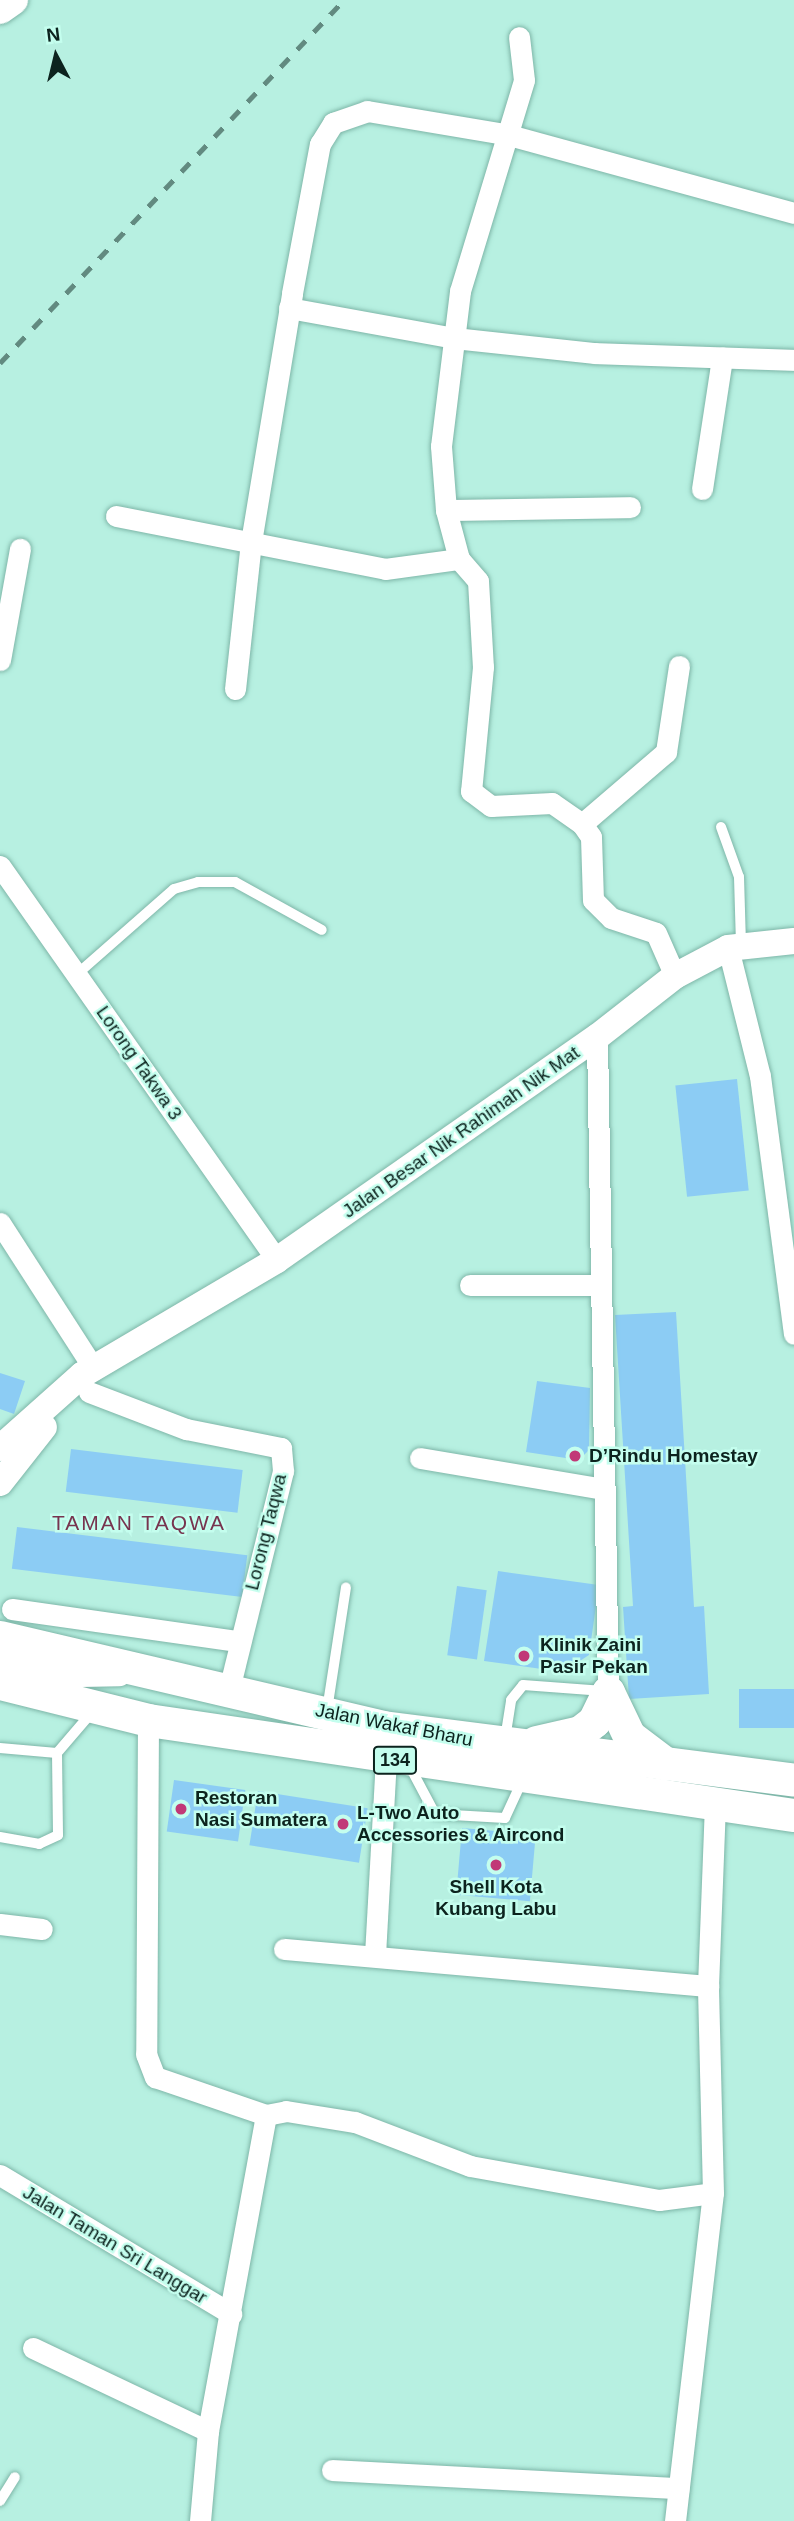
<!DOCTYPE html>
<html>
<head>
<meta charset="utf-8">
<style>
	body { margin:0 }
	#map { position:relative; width:794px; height:2521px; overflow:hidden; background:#b7f0e1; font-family:Helvetica,sans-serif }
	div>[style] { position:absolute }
	.building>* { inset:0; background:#8cccf4; transform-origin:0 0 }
	.roads { filter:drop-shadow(0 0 2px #7eb6a8) drop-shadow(0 0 2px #7eb6a8) }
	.service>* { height:10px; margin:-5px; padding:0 5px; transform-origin:5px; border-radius:5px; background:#fff }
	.minor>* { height:21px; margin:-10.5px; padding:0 10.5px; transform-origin:10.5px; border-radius:10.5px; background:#fff }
	.tertiary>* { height:26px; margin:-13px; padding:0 13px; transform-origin:13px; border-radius:13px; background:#fff }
	.secondary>* { height:30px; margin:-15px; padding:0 15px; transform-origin:15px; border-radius:15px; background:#fff }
	.primary>* { height:33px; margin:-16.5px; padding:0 16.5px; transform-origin:16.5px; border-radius:16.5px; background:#fff }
	.rail>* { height:5px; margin-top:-2.5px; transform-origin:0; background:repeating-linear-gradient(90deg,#628a80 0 12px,transparent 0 24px) }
	.dots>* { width:19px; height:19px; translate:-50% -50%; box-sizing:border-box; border:4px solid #c4feee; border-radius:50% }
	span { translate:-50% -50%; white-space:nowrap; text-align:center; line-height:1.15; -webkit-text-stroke:5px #c4feee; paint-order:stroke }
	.shield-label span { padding:2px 5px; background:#c4feee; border:2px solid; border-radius:5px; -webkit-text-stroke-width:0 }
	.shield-label { font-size:18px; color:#0c231e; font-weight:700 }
	.street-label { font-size:19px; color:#0c231e }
	.poi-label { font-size:19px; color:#0c231e; font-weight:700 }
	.left { translate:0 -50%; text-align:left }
	.neighbourhood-label { font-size:21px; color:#77344f; letter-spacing:2px }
	.north { position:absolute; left:21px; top:21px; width:70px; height:70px; -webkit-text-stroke:5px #c4feee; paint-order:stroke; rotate:353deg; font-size:19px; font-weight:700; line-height:28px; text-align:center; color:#0c231e }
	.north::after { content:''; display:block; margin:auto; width:24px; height:32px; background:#0c231e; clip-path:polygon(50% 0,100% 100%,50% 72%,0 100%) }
</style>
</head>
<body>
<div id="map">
	<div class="building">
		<div style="left:737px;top:1079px;width:112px;height:62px;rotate:84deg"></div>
		<div style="clip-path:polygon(676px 1312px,694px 1607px,704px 1606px,709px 1694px,629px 1699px,623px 1607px,633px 1606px,615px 1315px)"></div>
		<div style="clip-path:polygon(0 1373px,25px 1381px,14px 1414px,0 1409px)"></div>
		<div style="clip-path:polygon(537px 1381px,590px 1388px,589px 1450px,579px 1460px,526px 1452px)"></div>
		<div style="left:71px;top:1449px;width:173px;height:43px;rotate:7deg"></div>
		<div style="left:17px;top:1527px;width:232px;height:42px;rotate:7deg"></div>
		<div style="clip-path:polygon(498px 1571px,599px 1585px,589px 1655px,563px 1672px,484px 1661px)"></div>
		<div style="left:457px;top:1586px;width:30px;height:70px;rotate:8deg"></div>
		<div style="left:739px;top:1689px;width:55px;height:39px"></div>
		<div style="left:174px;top:1780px;width:72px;height:52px;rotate:8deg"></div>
		<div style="left:258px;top:1791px;width:111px;height:55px;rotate:9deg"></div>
		<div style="left:462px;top:1828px;width:74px;height:67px;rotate:5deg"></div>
	</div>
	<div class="roads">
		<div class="service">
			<div style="left:721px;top:827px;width:53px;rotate:70.2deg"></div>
			<div style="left:739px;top:877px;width:69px;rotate:88.3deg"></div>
			<div style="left:76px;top:975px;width:130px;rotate:-41.3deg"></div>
			<div style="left:174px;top:889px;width:25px;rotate:-16deg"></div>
			<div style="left:198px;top:882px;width:37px"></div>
			<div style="left:235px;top:882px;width:99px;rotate:28.9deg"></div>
			<div style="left:327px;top:1710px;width:124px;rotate:-81.2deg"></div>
			<div style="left:505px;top:1739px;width:39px;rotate:-81deg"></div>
			<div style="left:511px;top:1700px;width:19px;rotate:-51deg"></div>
			<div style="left:523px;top:1685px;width:81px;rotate:4.2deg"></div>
			<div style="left:0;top:1748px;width:57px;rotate:5deg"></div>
			<div style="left:57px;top:1753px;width:55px;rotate:-49.4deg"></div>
			<div style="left:409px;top:1765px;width:55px;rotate:62deg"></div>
			<div style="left:435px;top:1814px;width:70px;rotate:3.3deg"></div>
			<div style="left:505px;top:1818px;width:41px;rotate:-65.3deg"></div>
			<div style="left:0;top:1837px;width:40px;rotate:10deg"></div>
			<div style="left:39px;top:1844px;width:21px;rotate:-25deg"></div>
			<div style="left:58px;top:1835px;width:82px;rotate:-90.7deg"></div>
			<div style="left:0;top:2501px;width:28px;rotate:-58deg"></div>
		</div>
		<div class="minor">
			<div style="left:289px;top:308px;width:168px;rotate:10.3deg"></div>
			<div style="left:454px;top:338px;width:142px;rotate:6.1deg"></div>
			<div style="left:595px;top:353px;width:199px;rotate:2deg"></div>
			<div style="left:702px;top:489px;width:133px;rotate:-81.3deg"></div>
			<div style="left:446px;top:510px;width:184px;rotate:-0.9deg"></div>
			<div style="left:116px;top:516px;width:274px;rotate:11.1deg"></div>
			<div style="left:385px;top:569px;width:75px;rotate:-7.7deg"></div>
			<div style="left:459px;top:559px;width:29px;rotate:49deg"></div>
			<div style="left:478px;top:581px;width:86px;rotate:86.7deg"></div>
			<div style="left:483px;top:667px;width:125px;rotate:95.5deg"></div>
			<div style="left:471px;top:791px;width:25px;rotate:37deg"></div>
			<div style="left:491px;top:806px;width:61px;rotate:-2.8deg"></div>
			<div style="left:552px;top:803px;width:37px;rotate:35deg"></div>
			<div style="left:582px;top:824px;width:16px;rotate:55deg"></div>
			<div style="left:591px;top:837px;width:63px;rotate:88.2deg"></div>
			<div style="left:593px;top:900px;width:25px;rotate:45deg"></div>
			<div style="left:611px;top:918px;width:47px;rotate:18.4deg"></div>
			<div style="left:656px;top:933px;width:47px;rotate:66.2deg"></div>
			<div style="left:459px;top:559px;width:51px;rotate:-104.9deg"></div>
			<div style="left:446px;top:510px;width:64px;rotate:-94.5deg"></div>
			<div style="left:441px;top:446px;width:156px;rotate:-83deg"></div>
			<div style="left:460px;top:291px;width:220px;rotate:-73.1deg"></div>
			<div style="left:524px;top:80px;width:43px;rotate:-96.6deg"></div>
			<div style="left:0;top:660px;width:113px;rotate:-79.8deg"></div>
			<div style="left:235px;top:689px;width:148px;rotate:-83.8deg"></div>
			<div style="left:251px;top:542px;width:252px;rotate:-80.6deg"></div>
			<div style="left:292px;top:293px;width:152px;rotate:-79.4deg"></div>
			<div style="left:320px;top:144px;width:25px;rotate:-58deg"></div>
			<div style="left:333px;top:123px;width:36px;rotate:-19deg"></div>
			<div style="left:367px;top:111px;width:140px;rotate:9.5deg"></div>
			<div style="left:505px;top:134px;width:300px;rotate:15.3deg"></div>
			<div style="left:582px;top:824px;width:111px;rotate:-40.6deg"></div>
			<div style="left:666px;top:752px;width:87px;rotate:-81.4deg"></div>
			<div style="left:0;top:866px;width:482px;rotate:54.9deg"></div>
			<div style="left:728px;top:948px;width:132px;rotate:76deg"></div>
			<div style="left:760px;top:1076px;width:260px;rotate:82.5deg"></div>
			<div style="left:597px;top:1037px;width:655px;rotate:89.04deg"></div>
			<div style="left:0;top:1223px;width:174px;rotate:57.2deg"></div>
			<div style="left:470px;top:1285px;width:131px"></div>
			<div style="left:89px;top:1392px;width:104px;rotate:20.9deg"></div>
			<div style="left:186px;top:1429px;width:97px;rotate:11.3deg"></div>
			<div style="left:281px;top:1448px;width:23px;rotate:85deg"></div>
			<div style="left:283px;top:1471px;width:226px;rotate:103.9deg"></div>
			<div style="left:420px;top:1458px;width:187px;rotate:9.6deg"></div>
			<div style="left:12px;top:1609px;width:228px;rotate:8.1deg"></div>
			<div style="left:148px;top:1720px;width:334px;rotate:90.3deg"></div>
			<div style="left:146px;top:2054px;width:25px;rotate:69deg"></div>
			<div style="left:155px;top:2077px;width:117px;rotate:18.9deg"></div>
			<div style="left:266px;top:2115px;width:20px;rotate:-11deg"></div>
			<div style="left:286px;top:2111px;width:70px;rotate:9.1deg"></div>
			<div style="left:355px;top:2122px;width:123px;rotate:20.9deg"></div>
			<div style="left:470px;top:2166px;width:192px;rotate:10.2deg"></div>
			<div style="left:659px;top:2200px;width:54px;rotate:-7.4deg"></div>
			<div style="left:0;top:1924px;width:42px;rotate:6.8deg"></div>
			<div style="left:284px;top:1949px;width:426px;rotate:5deg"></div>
			<div style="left:375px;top:1955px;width:196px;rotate:-86.8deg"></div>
			<div style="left:0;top:2175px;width:270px;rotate:31deg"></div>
			<div style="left:33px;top:2348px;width:194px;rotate:25.4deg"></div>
			<div style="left:332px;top:2470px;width:347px;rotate:3deg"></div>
			<div style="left:200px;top:2521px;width:90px;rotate:-84.9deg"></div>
			<div style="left:208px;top:2431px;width:321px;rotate:-79.6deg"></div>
			<div style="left:675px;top:2521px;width:330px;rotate:-83.4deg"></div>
			<div style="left:713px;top:2193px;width:207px;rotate:-91.4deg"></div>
			<div style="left:708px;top:1986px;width:180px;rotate:-87.8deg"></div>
		</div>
		<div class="tertiary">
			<div style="left:0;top:1448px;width:110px;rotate:-41.7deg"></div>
			<div style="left:82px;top:1375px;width:226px;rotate:-30.5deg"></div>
			<div style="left:277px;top:1260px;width:390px;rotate:-34.9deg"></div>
			<div style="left:597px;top:1037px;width:99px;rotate:-38deg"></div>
			<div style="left:675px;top:976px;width:60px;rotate:-27.8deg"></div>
			<div style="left:728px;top:948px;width:66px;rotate:-6.1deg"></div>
			<div style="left:0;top:1483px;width:71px;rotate:-51.8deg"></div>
			<div style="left:0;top:1655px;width:82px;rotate:13.4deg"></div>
			<div style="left:80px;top:1674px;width:39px;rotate:-1deg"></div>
		</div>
		<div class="secondary">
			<div style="left:0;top:9px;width:16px;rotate:-35deg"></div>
		</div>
		<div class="primary">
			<div style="left:0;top:1637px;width:393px;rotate:13.2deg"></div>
			<div style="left:383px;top:1727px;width:414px;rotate:7.3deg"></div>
			<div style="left:0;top:1683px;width:153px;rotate:14deg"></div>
			<div style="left:148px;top:1720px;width:653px;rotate:8.37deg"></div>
			<div style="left:608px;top:1692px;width:49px;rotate:64.5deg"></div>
			<div style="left:629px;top:1736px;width:46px;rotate:37.1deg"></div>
			<div style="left:536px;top:1742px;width:45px;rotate:-12.8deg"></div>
			<div style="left:580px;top:1732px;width:18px;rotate:-38deg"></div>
			<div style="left:594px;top:1721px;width:32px;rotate:-64deg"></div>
		</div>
	</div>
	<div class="rail">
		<div style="left:0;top:363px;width:500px;rotate:-46.54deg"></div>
	</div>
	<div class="dots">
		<div style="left:575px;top:1456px;background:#c13977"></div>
		<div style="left:524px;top:1656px;background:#c13977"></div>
		<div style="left:181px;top:1809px;background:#c13977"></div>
		<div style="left:343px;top:1824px;background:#c13977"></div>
		<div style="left:496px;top:1865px;background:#c13977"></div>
	</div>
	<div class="shield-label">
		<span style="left:395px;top:1760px">134</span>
	</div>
	<div class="street-label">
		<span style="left:139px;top:1063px;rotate:55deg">Lorong Takwa 3</span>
		<span style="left:461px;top:1132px;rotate:-35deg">Jalan Besar Nik Rahimah Nik Mat</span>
		<span style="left:266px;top:1532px;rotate:-76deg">Lorong Taqwa</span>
		<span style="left:394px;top:1725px;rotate:11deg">Jalan Wakaf Bharu</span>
		<span style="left:115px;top:2245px;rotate:31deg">Jalan Taman Sri Langgar</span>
	</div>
	<div class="poi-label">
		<span class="left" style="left:589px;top:1456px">D’Rindu Homestay</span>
		<span class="left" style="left:540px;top:1656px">Klinik Zaini<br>Pasir Pekan</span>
		<span class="left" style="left:195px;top:1809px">Restoran<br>Nasi Sumatera</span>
		<span class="left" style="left:357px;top:1824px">L-Two Auto<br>Accessories &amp; Aircond</span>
		<span style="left:496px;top:1898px">Shell Kota<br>Kubang Labu</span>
	</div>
	<div class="neighbourhood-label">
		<span style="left:139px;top:1523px">TAMAN TAQWA</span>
	</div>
	<div class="north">N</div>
</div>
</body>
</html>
